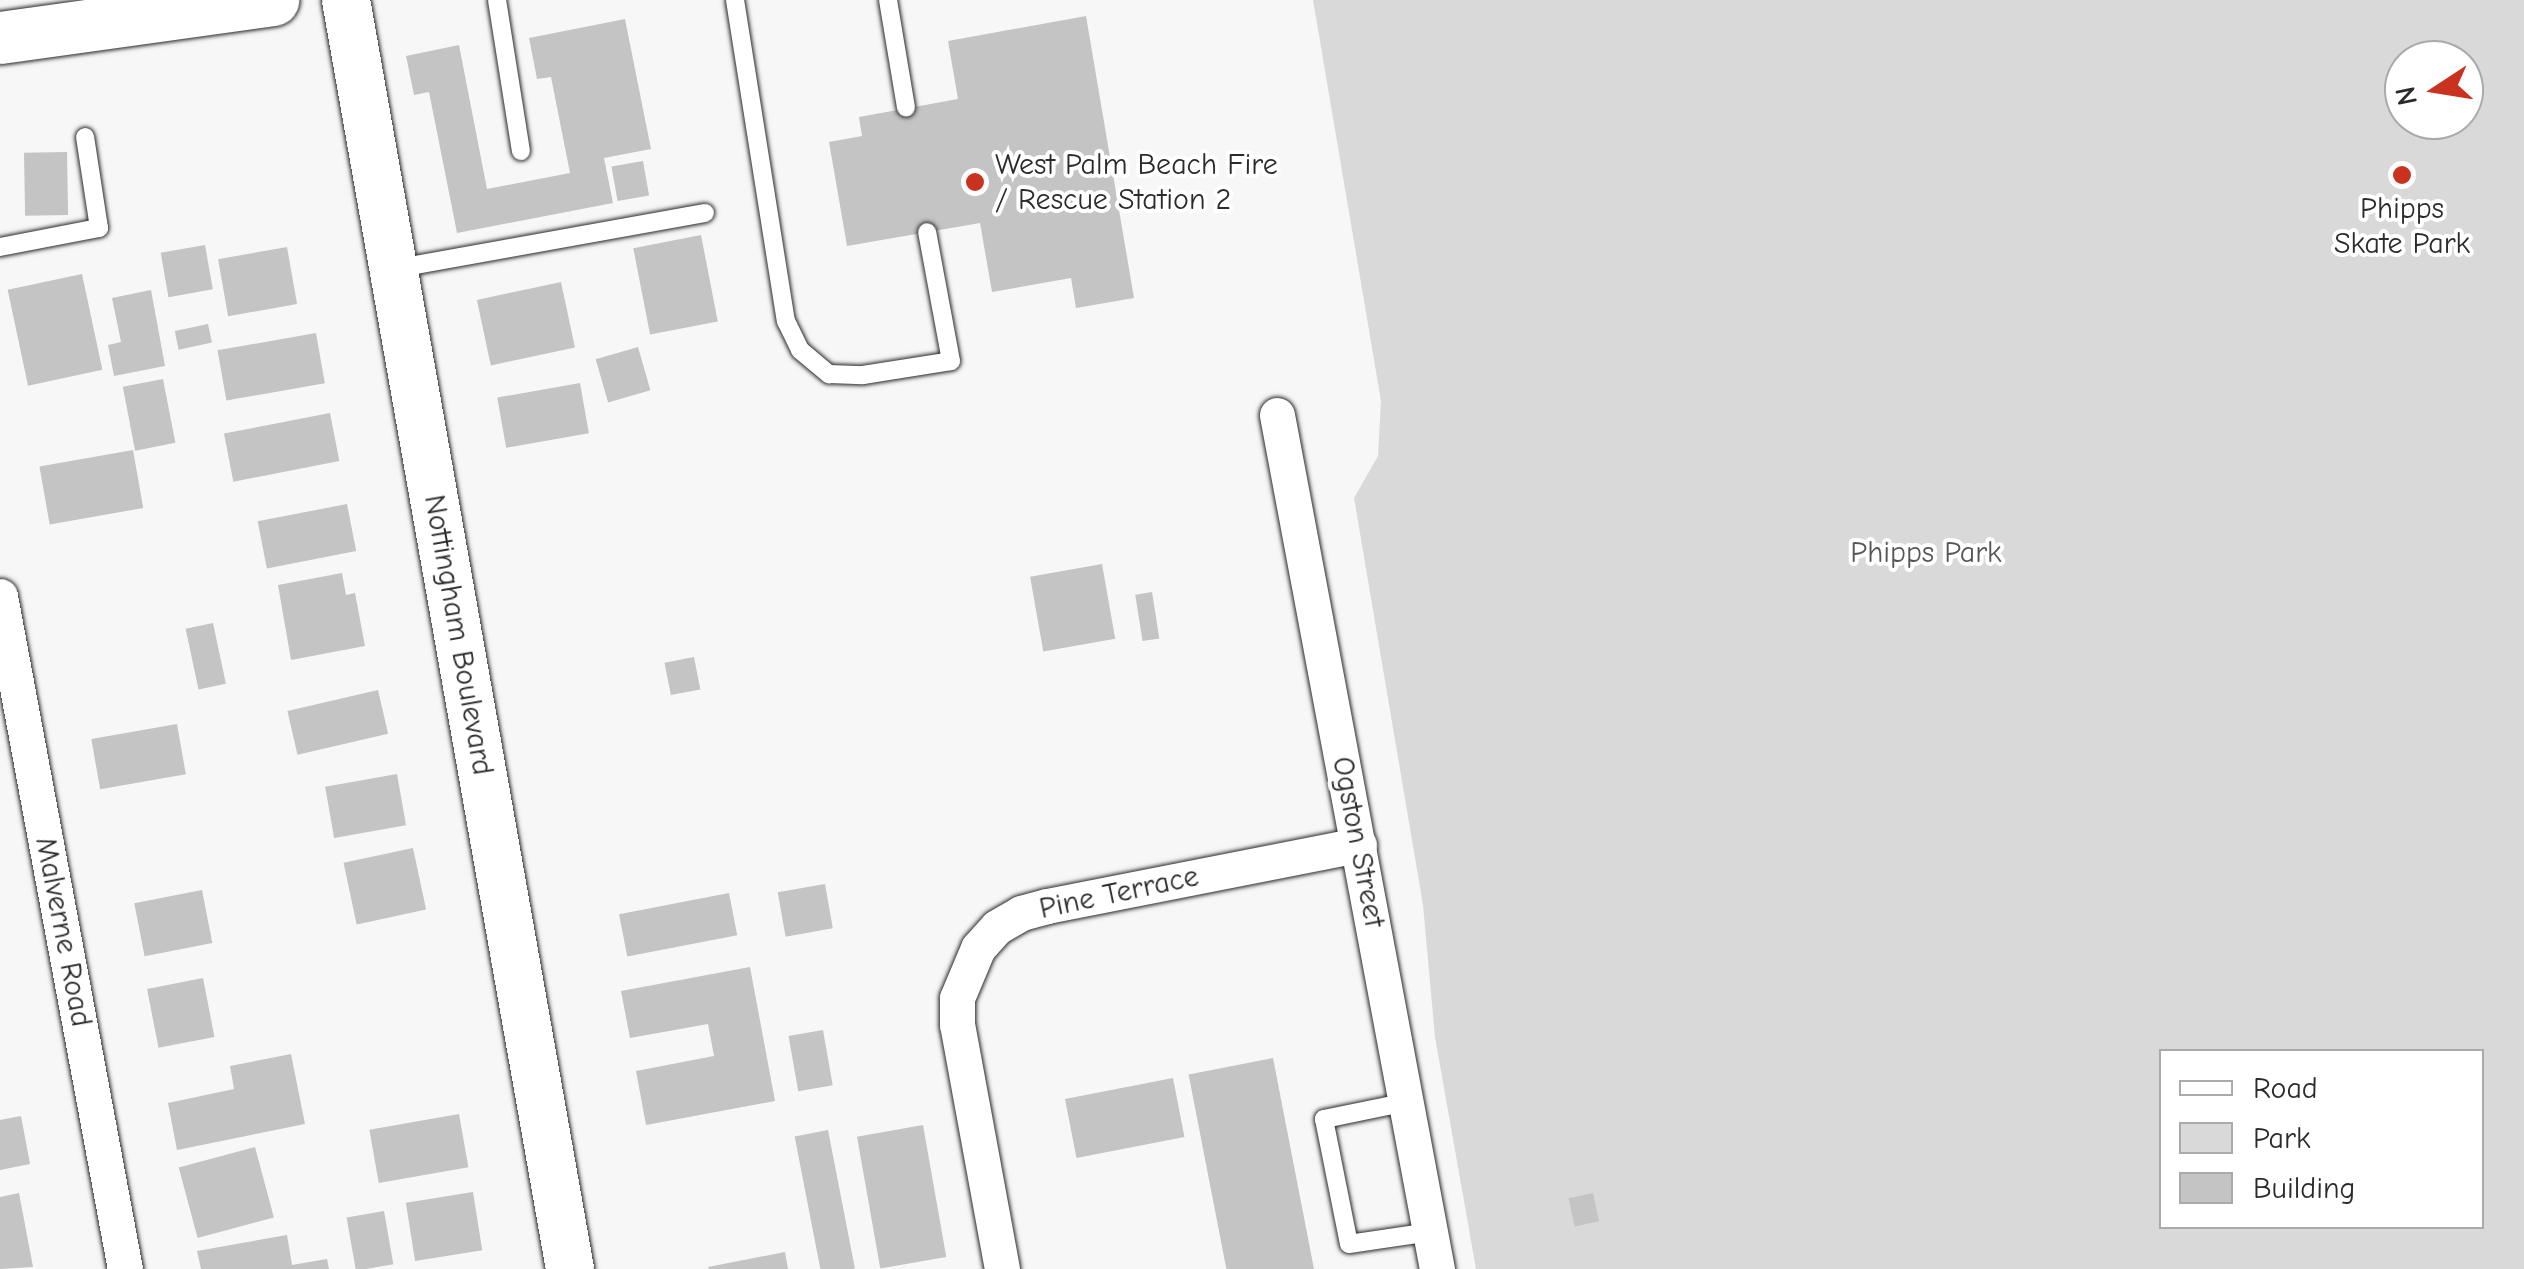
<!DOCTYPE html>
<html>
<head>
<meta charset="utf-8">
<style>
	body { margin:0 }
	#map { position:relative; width:2524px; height:1269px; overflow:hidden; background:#f7f7f7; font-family:"Comic Neue",sans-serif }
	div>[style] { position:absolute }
	.green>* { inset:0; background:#d9d9d9 }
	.building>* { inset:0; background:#c4c4c4; transform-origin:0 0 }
	.roads { filter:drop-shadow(0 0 2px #2b2b2b) drop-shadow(0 0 2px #2b2b2b) }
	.lane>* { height:18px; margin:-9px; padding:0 9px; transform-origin:9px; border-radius:9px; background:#fff }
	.street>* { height:35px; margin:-17.5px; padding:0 17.5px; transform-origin:17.5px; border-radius:17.5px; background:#fff }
	.secondary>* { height:48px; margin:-24px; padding:0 24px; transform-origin:24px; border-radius:24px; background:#fff }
	.primary>* { height:52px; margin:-26px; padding:0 26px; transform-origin:26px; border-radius:26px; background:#fff }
	.dots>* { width:28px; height:28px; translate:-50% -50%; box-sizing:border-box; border:5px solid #fff; border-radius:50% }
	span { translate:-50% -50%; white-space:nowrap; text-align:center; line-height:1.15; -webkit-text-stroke:8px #fff; paint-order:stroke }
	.poi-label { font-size:30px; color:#2b2b2b }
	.left { translate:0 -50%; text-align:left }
	.park-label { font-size:30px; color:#565656 }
	.street-label { font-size:30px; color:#2b2b2b }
	.legend { position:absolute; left:2159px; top:1049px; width:325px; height:180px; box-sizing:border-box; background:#fff; border:2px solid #aaa; margin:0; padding:12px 18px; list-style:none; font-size:30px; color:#2b2b2b }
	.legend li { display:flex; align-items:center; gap:20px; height:50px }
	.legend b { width:50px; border:2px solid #aaa }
	.north { position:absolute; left:2384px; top:40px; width:100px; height:100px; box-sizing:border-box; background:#fff; border:2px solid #aaa; border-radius:50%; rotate:258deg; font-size:28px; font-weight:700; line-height:40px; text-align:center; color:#2b2b2b }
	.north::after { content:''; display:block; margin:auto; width:35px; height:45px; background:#c8321e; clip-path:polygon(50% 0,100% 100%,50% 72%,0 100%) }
</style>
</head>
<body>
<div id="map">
	<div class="green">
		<div style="clip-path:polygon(evenodd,1313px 0,2524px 0,2524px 1269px,1476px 1269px,1435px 1037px,1423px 905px,1354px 498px,1378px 456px,1381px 401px,1313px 0,2404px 60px,2464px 60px,2464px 120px,2404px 120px,2404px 60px,1313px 0,2162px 1052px,2482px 1052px,2482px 1226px,2162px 1226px,2162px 1052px)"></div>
	</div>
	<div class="building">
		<div style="clip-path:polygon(1086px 16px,1134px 298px,1076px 308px,1071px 278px,992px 292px,980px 223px,847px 246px,829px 142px,862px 136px,859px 117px,958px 99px,948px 41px)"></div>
		<div style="clip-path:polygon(625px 19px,651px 149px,604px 158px,613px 203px,457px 233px,429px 92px,414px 95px,406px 56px,459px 45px,487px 189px,570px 173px,551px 77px,537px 79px,529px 38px)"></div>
		<div style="left:67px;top:152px;width:63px;height:43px;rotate:89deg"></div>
		<div style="left:643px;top:161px;width:35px;height:32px;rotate:80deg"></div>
		<div style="left:701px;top:235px;width:88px;height:69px;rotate:79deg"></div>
		<div style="left:205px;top:245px;width:45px;height:45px;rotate:80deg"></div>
		<div style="left:287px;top:247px;width:58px;height:70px;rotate:80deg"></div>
		<div style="left:82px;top:274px;width:98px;height:76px;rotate:78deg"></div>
		<div style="left:561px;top:282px;width:67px;height:86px;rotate:78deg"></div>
		<div style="clip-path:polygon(151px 290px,165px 366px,114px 376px,108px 345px,121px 342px,112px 298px)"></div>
		<div style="left:208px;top:324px;width:19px;height:34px;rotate:78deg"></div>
		<div style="left:316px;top:333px;width:51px;height:100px;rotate:80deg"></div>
		<div style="left:638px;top:347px;width:45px;height:44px;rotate:74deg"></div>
		<div style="left:163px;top:379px;width:65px;height:41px;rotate:79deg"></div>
		<div style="left:580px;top:383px;width:51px;height:84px;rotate:80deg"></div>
		<div style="left:330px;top:413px;width:49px;height:108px;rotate:79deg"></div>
		<div style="left:133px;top:450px;width:59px;height:95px;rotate:80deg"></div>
		<div style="left:347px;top:504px;width:48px;height:91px;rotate:79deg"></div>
		<div style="left:1102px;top:564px;width:76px;height:73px;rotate:80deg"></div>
		<div style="clip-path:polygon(342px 573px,346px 595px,355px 593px,365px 646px,291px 660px,278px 585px)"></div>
		<div style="left:1152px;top:592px;width:47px;height:17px;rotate:81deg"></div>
		<div style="left:213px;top:623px;width:62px;height:28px;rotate:78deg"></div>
		<div style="left:694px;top:657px;width:33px;height:30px;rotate:79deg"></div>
		<div style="left:378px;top:690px;width:45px;height:93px;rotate:77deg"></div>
		<div style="left:177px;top:724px;width:51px;height:87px;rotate:80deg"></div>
		<div style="left:397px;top:774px;width:52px;height:73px;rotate:80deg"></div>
		<div style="left:413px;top:848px;width:63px;height:71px;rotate:78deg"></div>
		<div style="left:825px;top:884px;width:45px;height:48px;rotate:80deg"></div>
		<div style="left:202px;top:890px;width:54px;height:69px;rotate:79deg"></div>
		<div style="left:729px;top:893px;width:43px;height:112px;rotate:79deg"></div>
		<div style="clip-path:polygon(750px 967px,775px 1101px,646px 1125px,636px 1071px,714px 1056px,708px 1024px,630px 1038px,621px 991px)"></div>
		<div style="left:203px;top:978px;width:60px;height:57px;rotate:79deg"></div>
		<div style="left:823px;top:1030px;width:56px;height:35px;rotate:80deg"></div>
		<div style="clip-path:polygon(291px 1054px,305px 1124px,177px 1150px,168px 1103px,234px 1089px,230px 1066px)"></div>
		<div style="left:1273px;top:1058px;width:215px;height:86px;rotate:79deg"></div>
		<div style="left:1173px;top:1078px;width:60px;height:110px;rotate:79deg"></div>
		<div style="left:459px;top:1114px;width:54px;height:91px;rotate:80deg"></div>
		<div style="clip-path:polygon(21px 1116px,30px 1164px,0 1170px,0 1120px)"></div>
		<div style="left:923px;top:1125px;width:134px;height:67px;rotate:80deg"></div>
		<div style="left:828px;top:1130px;width:141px;height:34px;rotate:79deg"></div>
		<div style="left:255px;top:1147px;width:73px;height:79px;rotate:75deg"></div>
		<div style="left:473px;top:1192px;width:59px;height:68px;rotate:81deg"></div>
		<div style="clip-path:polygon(19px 1193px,33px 1267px,0 1269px,0 1197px)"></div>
		<div style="left:1593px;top:1193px;width:29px;height:25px;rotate:78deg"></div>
		<div style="left:384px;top:1211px;width:54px;height:38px;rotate:80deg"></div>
		<div style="clip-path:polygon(287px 1235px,292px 1265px,327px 1259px,329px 1269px,201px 1269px,197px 1251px)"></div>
		<div style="clip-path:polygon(785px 1252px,788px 1269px,709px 1269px,708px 1267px)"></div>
	</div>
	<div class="roads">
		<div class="lane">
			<div style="left:497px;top:0;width:153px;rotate:81deg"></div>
			<div style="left:735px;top:0;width:325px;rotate:81deg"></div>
			<div style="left:786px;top:321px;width:32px;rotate:64deg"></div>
			<div style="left:800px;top:350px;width:38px;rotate:40deg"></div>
			<div style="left:829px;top:374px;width:34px;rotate:2deg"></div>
			<div style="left:863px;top:375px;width:89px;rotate:-9deg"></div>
			<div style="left:951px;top:361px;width:131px;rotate:-100.5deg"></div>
			<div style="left:888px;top:0;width:109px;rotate:80.5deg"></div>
			<div style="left:0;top:247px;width:101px;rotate:-10.9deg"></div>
			<div style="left:99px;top:228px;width:92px;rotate:-98.7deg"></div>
			<div style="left:393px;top:269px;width:317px;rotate:-10.2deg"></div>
			<div style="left:1407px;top:1102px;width:85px;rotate:168.4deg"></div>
			<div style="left:1324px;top:1119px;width:127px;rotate:78.7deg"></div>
			<div style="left:1349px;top:1244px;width:82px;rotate:-8.4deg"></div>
		</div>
		<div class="street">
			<div style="left:1277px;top:415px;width:869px;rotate:79.39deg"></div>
			<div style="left:0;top:596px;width:685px;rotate:79.48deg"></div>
			<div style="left:1002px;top:1269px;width:248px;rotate:-100.4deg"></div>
			<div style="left:957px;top:1025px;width:27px;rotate:-90deg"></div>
			<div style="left:957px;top:998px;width:54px;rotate:-67.2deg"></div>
			<div style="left:978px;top:948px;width:28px;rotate:-48deg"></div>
			<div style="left:997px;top:927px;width:28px;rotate:-30deg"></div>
			<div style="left:1021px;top:913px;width:27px;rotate:-15deg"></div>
			<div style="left:1047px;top:906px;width:318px;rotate:-11.1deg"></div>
		</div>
		<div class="secondary">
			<div style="left:346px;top:0;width:1289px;rotate:79.99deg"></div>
		</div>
		<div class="primary">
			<div style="left:0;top:38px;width:276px;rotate:-7.9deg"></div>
		</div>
	</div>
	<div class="dots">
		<div style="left:2402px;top:175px;background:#c8321e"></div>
		<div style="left:975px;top:182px;background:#c8321e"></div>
	</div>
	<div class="poi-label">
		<span class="left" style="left:995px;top:182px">West Palm Beach Fire<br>/ Rescue Station 2</span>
		<span style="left:2402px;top:226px">Phipps<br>Skate Park</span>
	</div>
	<div class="park-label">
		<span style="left:1926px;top:553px">Phipps Park</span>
	</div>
	<div class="street-label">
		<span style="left:458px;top:635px;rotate:80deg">Nottingham Boulevard</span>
		<span style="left:1358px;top:842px;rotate:79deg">Ogston Street</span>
		<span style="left:1119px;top:893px;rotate:-12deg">Pine Terrace</span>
		<span style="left:63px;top:932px;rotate:79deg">Malverne Road</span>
	</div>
	<ul class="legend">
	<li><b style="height:12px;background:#fff"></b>Road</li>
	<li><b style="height:28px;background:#d9d9d9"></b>Park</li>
	<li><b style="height:28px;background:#c4c4c4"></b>Building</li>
	</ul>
	<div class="north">N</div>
</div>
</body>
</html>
